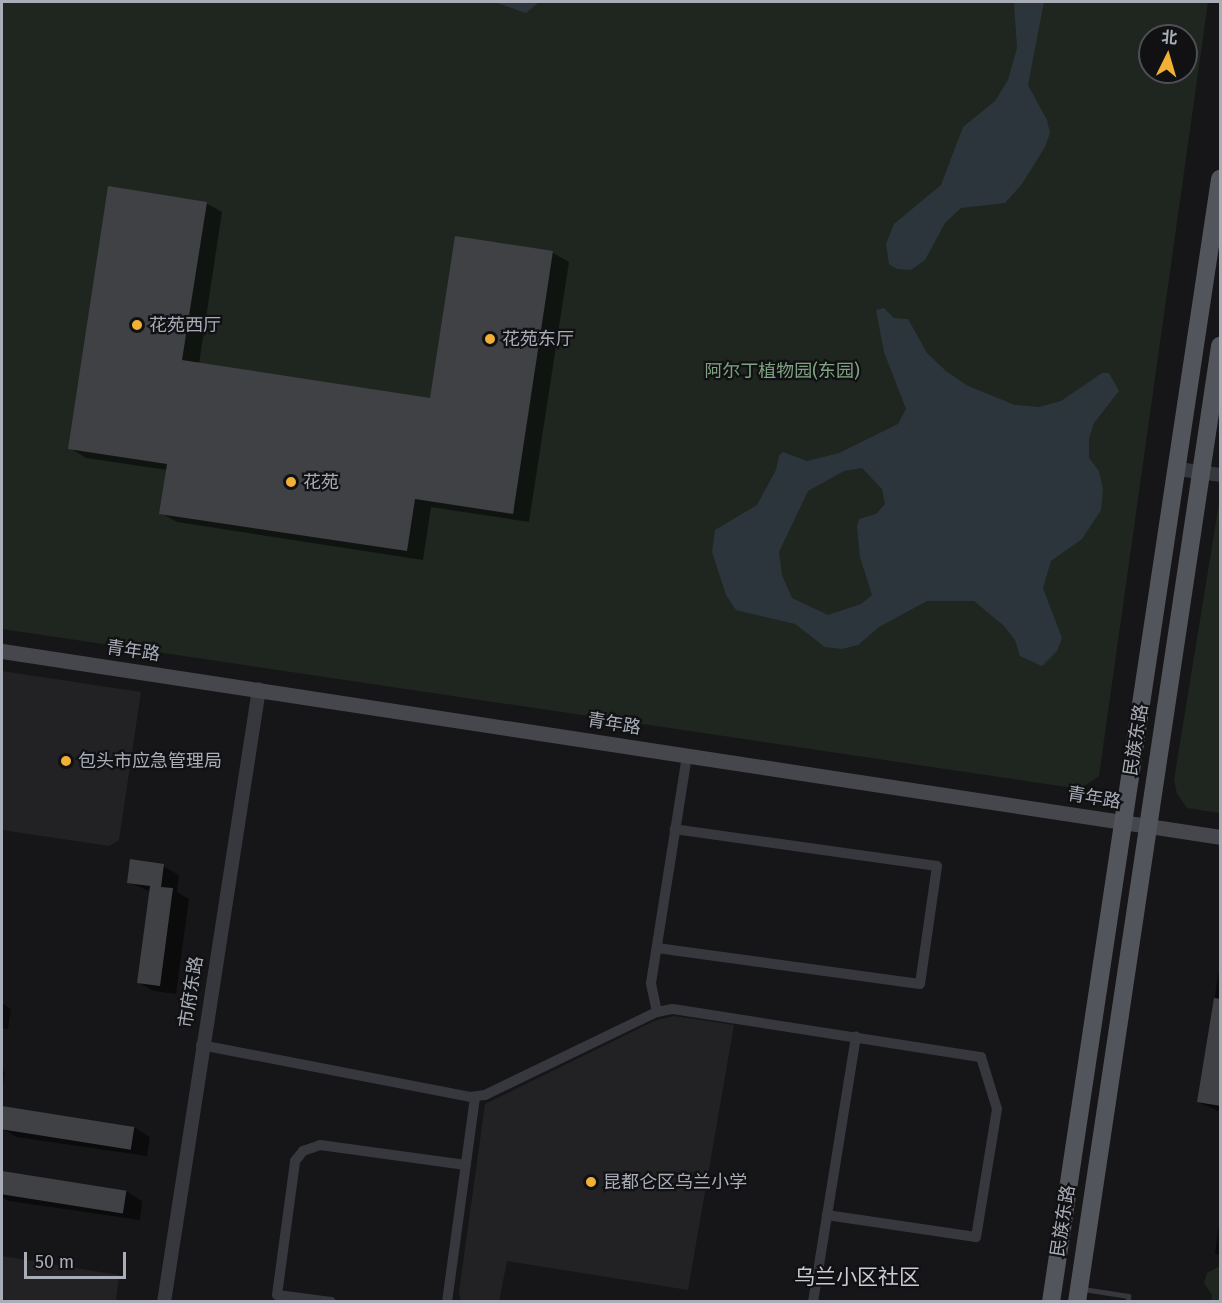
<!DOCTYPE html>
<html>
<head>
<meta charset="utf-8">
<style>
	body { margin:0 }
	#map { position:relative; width:1222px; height:1303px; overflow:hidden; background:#161618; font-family:"Fira Sans","Noto Sans SC",sans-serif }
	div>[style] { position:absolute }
	.built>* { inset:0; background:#222225 }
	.green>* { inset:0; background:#1e261f }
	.water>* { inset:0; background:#2c353c }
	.shadow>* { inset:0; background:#0007 }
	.building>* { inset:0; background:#404145; transform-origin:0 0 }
	.service>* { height:5px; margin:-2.5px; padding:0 2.5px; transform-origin:2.5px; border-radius:2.5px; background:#37383d }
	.minor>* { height:10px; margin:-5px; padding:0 5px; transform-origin:5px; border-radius:5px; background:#37383d }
	.tertiary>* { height:14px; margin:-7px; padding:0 7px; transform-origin:7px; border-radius:7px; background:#37383d }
	.secondary>* { height:15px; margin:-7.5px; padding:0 7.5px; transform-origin:7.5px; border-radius:7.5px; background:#45474d }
	.primary>* { height:18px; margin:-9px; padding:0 9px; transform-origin:9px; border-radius:9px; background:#53555c }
	.dots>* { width:16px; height:16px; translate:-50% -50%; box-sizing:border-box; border:3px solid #111113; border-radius:50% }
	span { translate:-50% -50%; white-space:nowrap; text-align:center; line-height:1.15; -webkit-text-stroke:4.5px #111113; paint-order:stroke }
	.poi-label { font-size:18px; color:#a8adb8 }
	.left { translate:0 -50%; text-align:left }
	.park-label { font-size:18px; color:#7fa381 }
	.street-label { font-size:18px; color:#a8adb8 }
	.quarter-label { font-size:21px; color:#c9ccd4 }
	.frame { position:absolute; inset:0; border:3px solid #a8adb8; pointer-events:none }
	.north { position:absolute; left:1138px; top:24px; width:60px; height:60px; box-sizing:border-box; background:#111113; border:2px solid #4d4f55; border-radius:50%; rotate:5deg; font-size:16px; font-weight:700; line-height:24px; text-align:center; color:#a8adb8 }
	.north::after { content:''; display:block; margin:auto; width:21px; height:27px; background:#f2b134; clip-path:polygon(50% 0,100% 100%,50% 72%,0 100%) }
	.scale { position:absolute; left:24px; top:1252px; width:102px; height:27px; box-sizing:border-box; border:3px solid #a8adb8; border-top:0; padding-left:8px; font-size:18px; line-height:21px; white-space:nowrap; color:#a8adb8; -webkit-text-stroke:4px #111113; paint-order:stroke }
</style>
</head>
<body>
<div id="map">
	<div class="built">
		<div style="clip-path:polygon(2px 671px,141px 692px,119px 840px,109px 846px,2px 830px)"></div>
		<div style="clip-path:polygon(674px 1016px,734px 1025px,688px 1290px,507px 1261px,499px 1301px,461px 1301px,459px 1292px,485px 1104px,654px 1021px)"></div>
		<div style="clip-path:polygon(2px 1256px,119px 1275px,116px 1301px,2px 1301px)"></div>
	</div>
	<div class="green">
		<div style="clip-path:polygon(evenodd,2px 2px,1208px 2px,1099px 776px,1080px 789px,2px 629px,2px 2px,1150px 36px,1186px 36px,1186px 72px,1150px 72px,1150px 36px)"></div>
		<div style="clip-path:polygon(1220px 497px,1220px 813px,1187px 808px,1177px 794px,1174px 780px)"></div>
		<div style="clip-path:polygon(1220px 1266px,1220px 1301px,1211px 1301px,1212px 1295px,1204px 1283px,1207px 1273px)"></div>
	</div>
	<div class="water">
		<div style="clip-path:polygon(494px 2px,539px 2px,526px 13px)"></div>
		<div style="clip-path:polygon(1014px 2px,1044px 2px,1028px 85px,1047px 120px,1050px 133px,1045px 147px,1022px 184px,1005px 203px,961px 208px,945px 223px,925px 260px,911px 270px,897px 269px,889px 264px,886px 244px,894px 224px,941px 185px,963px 127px,995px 101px,1008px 80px,1017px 48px)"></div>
		<div style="clip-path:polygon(evenodd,884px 308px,894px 318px,908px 319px,927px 353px,946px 371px,968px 386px,1015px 405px,1039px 407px,1061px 401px,1102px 373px,1109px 373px,1119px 391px,1094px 423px,1089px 438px,1089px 458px,1099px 471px,1103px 490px,1101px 510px,1082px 539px,1051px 561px,1043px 588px,1062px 638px,1057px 651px,1042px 666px,1020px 656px,1015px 640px,1004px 626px,974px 601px,927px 601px,879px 627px,858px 645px,842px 649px,825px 647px,795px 624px,736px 610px,726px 595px,712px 552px,715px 530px,757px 505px,776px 470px,779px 456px,783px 452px,807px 461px,839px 453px,898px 424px,906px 409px,884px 352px,876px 310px,884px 308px,862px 468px,882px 489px,885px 504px,876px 514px,859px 519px,857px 527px,860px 557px,872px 595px,861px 604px,828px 615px,792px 598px,782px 575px,779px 552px,808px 491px,844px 471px,862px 468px)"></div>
	</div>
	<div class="shadow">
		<div style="clip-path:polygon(206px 203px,222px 212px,199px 364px,432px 399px,456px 238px,553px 253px,569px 262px,529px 522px,431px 507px,423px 560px,177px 522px,161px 513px,167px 470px,86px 458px,70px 448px)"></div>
		<div style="clip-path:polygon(163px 866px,179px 875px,177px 892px,189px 899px,176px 994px,154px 991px,138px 982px,151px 892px,128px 882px)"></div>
		<div style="clip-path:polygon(1220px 963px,1220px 1112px,1198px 1102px)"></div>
		<div style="clip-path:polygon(2px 1003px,11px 1009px,8px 1029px,2px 1028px)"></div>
		<div style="clip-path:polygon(2px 1070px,5px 1072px,2px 1092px)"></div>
		<div style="clip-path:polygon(3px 1108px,134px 1127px,150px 1137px,147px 1156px,16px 1137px,2px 1128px)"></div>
		<div style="clip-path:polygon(2px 1173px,126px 1191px,142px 1201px,140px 1220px,9px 1201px,2px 1197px)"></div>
		<div style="clip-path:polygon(1220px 1216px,1220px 1256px,1215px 1253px)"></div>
	</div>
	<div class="building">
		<div style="clip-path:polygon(108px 186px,207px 202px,182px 360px,430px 398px,455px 236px,553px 251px,513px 514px,415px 499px,407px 551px,159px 514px,167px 464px,68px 449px)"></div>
		<div style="clip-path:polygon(130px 859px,164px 864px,161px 887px,173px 888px,160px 986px,137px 983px,150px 886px,127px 883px)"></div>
		<div style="clip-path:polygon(1214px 998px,1221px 999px,1221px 1106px,1197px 1102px)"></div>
		<div style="left:2px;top:1106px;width:134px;height:23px;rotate:9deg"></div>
		<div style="left:2px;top:1171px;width:126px;height:23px;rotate:9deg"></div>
	</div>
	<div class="service">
		<div style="left:1083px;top:1289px;width:46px;rotate:8.8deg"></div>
		<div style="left:1128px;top:1296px;width:6px;rotate:90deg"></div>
	</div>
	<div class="minor">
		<div style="left:657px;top:948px;width:265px;rotate:7.8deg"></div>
		<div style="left:920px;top:984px;width:119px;rotate:-81.8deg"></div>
		<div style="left:937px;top:866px;width:265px;rotate:-172deg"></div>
		<div style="left:657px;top:1012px;width:30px;rotate:-102deg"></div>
		<div style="left:651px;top:983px;width:231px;rotate:-81deg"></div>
		<div style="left:201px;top:1045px;width:274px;rotate:10.9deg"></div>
		<div style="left:470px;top:1097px;width:15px;rotate:-8deg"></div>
		<div style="left:485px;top:1095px;width:191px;rotate:-25.8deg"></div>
		<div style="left:657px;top:1012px;width:16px;rotate:-11deg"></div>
		<div style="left:673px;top:1009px;width:312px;rotate:8.9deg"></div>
		<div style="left:981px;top:1057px;width:54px;rotate:72.9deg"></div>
		<div style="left:997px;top:1109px;width:130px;rotate:99.3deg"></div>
		<div style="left:976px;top:1237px;width:151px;rotate:-171.6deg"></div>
		<div style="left:331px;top:1302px;width:54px;rotate:-172.6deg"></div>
		<div style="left:277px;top:1295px;width:135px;rotate:-82.3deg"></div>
		<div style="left:295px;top:1161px;width:13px;rotate:-51deg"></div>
		<div style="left:303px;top:1151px;width:18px;rotate:-19deg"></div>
		<div style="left:320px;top:1145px;width:147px;rotate:7.8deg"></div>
		<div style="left:447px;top:1302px;width:207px;rotate:-82.2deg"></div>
		<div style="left:813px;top:1302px;width:269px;rotate:-80.8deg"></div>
	</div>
	<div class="tertiary">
		<div style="left:1178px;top:469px;width:42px;rotate:8.1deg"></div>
		<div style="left:164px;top:1302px;width:620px;rotate:-81.19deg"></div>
	</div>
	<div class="secondary">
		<div style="left:2px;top:651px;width:1232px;rotate:8.68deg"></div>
	</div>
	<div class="primary">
		<div style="left:1051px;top:1302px;width:1136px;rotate:-81.44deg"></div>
		<div style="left:1077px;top:1302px;width:967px;rotate:-81.49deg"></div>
	</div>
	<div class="dots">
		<div style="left:137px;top:325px;background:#f2b134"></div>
		<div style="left:490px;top:339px;background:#f2b134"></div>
		<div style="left:291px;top:482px;background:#f2b134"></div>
		<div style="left:66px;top:761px;background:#f2b134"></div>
		<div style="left:591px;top:1182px;background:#f2b134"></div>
	</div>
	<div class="poi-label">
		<span class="left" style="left:149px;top:325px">花苑西厅</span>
		<span class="left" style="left:502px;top:339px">花苑东厅</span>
		<span class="left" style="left:303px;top:482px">花苑</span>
		<span class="left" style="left:78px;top:761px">包头市应急管理局</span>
		<span class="left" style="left:603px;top:1182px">昆都仑区乌兰小学</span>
	</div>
	<div class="park-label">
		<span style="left:782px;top:371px">阿尔丁植物园(东园)</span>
	</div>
	<div class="street-label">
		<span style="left:133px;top:651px;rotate:8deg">青年路</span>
		<span style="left:614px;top:724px;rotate:9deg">青年路</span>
		<span style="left:1136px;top:740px;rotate:-81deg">民族东路</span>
		<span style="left:1094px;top:798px;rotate:9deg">青年路</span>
		<span style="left:191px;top:992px;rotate:-81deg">市府东路</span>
		<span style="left:1063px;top:1221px;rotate:-81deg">民族东路</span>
	</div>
	<div class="quarter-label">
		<span style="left:857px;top:1277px">乌兰小区社区</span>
	</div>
	<div class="frame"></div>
	<div class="north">北</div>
	<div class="scale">50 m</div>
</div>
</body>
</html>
